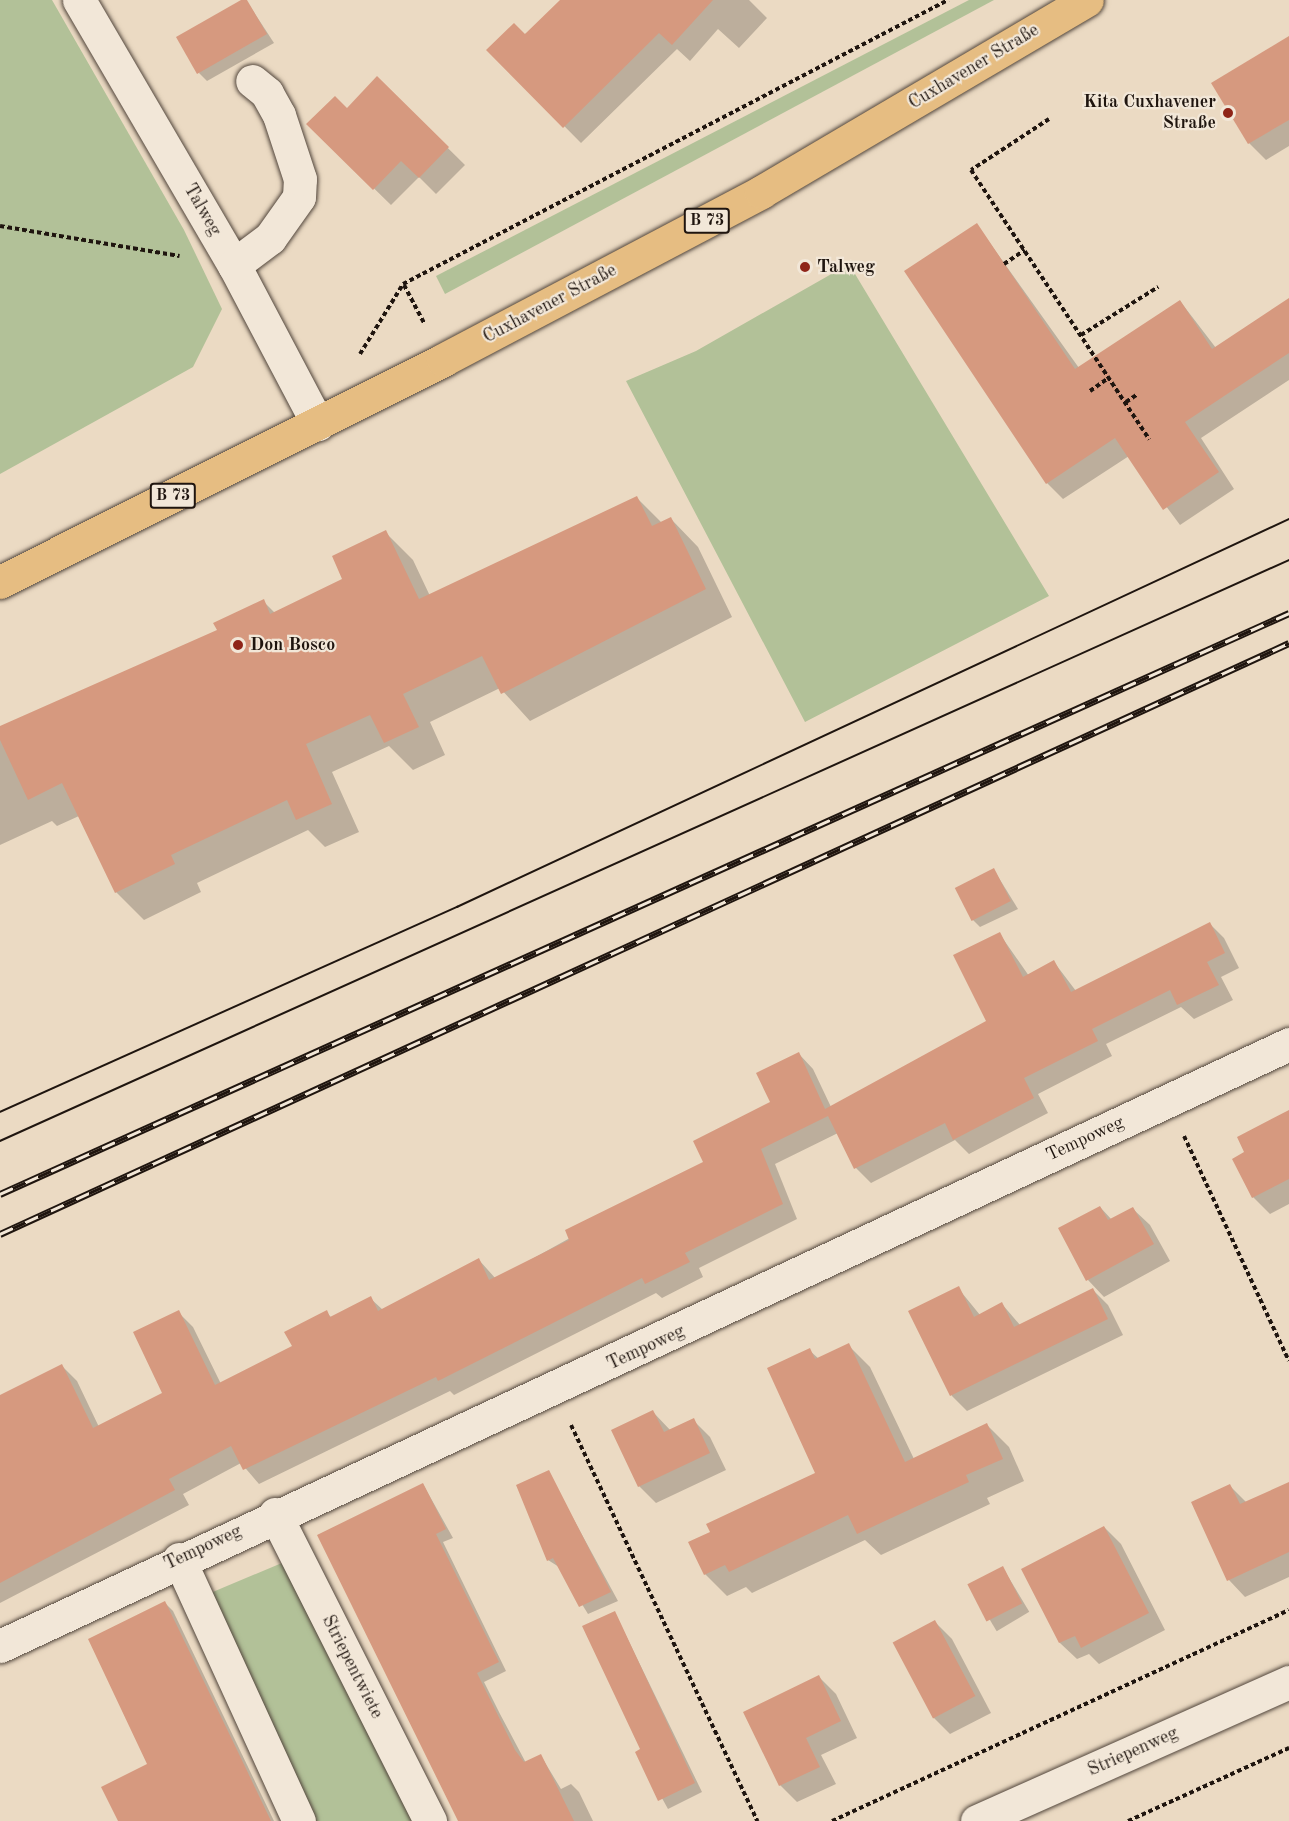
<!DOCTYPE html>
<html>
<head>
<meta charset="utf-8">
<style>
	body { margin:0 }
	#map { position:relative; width:1289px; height:1821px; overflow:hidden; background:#ebdac3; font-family:"Old Standard TT",serif }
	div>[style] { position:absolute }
	.green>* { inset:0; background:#b2c198 }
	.shadow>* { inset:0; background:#0003; transform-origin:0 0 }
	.building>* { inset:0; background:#d6997f; transform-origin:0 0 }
	.path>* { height:4px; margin-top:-2px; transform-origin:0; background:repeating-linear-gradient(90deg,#1f150f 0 4.5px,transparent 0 7.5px) }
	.roads { filter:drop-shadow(0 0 2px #52463c) drop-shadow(0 0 2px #52463c) }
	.minor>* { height:33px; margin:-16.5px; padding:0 16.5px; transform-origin:16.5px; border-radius:16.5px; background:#f2e7d8 }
	.major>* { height:33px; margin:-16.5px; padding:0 16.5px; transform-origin:16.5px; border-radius:16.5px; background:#e6bd82 }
	.tram>* { height:1.5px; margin:-0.75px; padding:0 0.75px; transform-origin:0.75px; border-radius:0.75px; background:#1f150f }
	.rail>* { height:7px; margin-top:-3.5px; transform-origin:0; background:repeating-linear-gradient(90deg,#f2e7d8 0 14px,#1f150f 0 28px); box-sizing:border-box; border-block:2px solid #1f150f }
	.dots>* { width:16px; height:16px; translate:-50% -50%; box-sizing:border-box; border:3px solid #f2e7d8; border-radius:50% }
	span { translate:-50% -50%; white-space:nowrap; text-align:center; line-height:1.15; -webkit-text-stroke:4.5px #f2e7d8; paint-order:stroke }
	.shield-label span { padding:2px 4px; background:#f2e7d8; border:2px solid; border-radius:4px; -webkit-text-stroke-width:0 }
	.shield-label { font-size:16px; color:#1f150f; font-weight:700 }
	.street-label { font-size:18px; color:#1f150f }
	.poi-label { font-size:18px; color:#1f150f; font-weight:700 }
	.right { translate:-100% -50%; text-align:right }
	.left { translate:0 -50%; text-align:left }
</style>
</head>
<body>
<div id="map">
	<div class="green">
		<div style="clip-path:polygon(0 0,52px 0,184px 230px,222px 309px,193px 367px,0 474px)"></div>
		<div style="clip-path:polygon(969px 0,994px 0,445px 294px,436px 276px)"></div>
		<div style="clip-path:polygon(849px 264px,1049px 596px,805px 722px,626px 381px,696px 351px)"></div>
		<div style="clip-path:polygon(289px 1560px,412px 1821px,314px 1821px,208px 1594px)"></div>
	</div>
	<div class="shadow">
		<div style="clip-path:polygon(246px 0,274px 43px,207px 81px,199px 73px)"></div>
		<div style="clip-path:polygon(601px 0,749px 0,767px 18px,739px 48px,718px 29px,690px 61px,677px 49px,581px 143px,489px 50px)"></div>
		<div style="clip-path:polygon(1289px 38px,1289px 146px,1266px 160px,1249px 143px)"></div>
		<div style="clip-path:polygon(377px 78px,465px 165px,436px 194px,419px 177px,391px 205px,308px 124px,347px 110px)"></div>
		<div style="clip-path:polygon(977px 225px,1079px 368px,1180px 301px,1216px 348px,1289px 299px,1289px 380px,1201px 438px,1234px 489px,1180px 525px,1129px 456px,1063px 499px,1047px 483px)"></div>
		<div style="clip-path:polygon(637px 498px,662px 523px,671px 519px,698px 547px,732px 617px,530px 721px,500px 688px,430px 722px,445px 755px,413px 770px,389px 746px,332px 772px,359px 832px,325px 847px,308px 830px,197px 883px,201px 892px,144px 920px,116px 892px,79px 816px,57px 826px,52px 821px,0 845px,0 729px,219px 631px,263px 601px,275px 613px,344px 579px,385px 532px,413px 560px,430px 596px)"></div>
		<div style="clip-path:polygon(994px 870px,1018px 909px,980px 927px,972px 919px)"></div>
		<div style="clip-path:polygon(1210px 924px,1224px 938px,1239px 968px,1221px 977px,1233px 1000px,1194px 1019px,1181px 1007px,1106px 1044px,1112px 1056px,1038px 1094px,1048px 1113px,969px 1154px,955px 1140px,871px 1183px,856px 1168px,838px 1133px,775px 1164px,797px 1219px,699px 1268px,703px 1277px,662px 1298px,656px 1293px,454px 1395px,450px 1391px,259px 1484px,241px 1463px,183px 1494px,189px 1505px,0 1603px,0 1397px,62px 1366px,77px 1381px,99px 1427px,164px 1393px,178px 1312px,193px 1327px,221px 1384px,294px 1347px,326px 1312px,332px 1318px,370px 1298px,383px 1310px,479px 1260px,496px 1279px,705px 1163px,772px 1103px,799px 1054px,813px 1069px,831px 1107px,988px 1021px,999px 933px,1029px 976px,1054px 962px,1076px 991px)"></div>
		<div style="clip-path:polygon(1289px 1122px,1289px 1204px,1270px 1214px,1253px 1197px,1246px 1153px)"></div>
		<div style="clip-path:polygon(1100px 1207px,1112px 1220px,1133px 1209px,1150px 1225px,1170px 1261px,1104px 1297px,1088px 1280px)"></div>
		<div style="clip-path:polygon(958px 1288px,980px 1315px,1002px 1304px,1020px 1325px,1093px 1290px,1108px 1305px,1123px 1335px,967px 1411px,952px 1396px,910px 1312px)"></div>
		<div style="clip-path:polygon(848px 1345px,870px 1367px,914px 1459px,987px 1425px,1009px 1447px,1024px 1481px,987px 1498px,990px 1504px,881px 1555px,865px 1540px,752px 1593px,746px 1587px,727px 1596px,705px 1574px,712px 1533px,817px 1473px,809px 1350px,819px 1359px)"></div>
		<div style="clip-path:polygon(653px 1412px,671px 1431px,693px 1420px,710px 1437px,726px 1470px,656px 1503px,639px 1486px,613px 1431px)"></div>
		<div style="clip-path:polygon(548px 1472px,618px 1601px,588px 1614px,559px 1567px,548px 1560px)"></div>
		<div style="clip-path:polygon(423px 1484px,453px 1538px,443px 1542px,506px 1671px,484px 1682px,500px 1714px,526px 1763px,541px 1756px,561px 1789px,571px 1784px,579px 1792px,593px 1821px,459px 1821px)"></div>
		<div style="clip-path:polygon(1230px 1486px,1247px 1503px,1289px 1491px,1289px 1577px,1245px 1597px,1229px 1580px)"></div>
		<div style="clip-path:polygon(1104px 1527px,1121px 1544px,1165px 1630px,1099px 1664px,1089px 1654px,1077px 1659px,1060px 1643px,1023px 1570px)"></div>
		<div style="left:1003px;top:1568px;width:51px;height:38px;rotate:59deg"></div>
		<div style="clip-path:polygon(165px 1603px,173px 1611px,274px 1821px,175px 1821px)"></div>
		<div style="clip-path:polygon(615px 1613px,702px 1792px,668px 1809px,637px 1753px,642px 1750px)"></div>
		<div style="clip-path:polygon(935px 1622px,952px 1639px,991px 1713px,950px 1734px,933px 1717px)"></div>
		<div style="clip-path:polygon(819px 1677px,836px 1694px,857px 1738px,821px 1755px,836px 1784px,797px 1802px,780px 1785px,745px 1713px)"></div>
	</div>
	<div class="building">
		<div style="clip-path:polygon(241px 0,247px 0,267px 34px,197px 74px,176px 37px)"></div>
		<div style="clip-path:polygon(560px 0,713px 0,672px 45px,659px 33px,563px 128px,486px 50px,514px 23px,525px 34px)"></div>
		<div style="clip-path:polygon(1289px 36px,1289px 120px,1248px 144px,1211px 83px)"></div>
		<div style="clip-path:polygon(377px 76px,449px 147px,419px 178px,401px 161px,373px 190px,306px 124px,335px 96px,347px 108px)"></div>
		<div style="clip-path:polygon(977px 223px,1075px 369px,1180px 300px,1212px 349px,1289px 298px,1289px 353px,1185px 422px,1219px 472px,1163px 510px,1115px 438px,1046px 484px,904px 271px)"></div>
		<div style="clip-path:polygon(637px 496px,652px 526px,671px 517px,706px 589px,501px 694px,482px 656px,403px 694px,419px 727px,384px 743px,370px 715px,306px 744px,332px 804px,296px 820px,287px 800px,171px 855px,175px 864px,115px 893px,62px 783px,28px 800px,0 740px,0 726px,217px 630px,213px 623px,264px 599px,270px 614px,342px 579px,332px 556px,386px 530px,419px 599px)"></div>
		<div style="left:994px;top:868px;width:37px;height:44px;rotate:63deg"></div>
		<div style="clip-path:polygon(1210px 922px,1225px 953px,1207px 962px,1219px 985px,1177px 1005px,1170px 990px,1092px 1029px,1098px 1041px,1024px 1078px,1034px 1098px,953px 1140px,945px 1123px,854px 1169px,828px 1116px,761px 1149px,783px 1204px,685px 1253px,690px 1262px,645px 1284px,642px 1278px,438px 1381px,436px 1377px,243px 1470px,231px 1446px,169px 1479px,175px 1490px,0 1583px,0 1395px,62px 1364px,93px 1428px,162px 1393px,133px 1332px,179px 1310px,215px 1385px,292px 1346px,284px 1332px,327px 1310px,330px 1317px,371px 1296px,378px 1311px,479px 1258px,489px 1280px,569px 1240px,565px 1230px,703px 1162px,693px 1141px,770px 1102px,756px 1073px,799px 1052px,825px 1109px,986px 1021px,953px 955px,1000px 932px,1023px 977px,1054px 960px,1071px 992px)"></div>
		<div style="clip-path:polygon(1289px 1110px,1289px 1179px,1252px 1198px,1232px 1159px,1244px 1152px,1237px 1137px)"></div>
		<div style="clip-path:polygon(1100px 1206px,1108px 1220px,1133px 1207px,1154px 1244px,1086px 1281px,1058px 1228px)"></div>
		<div style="clip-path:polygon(959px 1286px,974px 1317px,1002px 1302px,1014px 1327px,1093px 1288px,1108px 1319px,950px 1396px,908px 1311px)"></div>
		<div style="clip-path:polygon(849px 1343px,905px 1462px,987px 1423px,1003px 1459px,966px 1475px,969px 1482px,857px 1534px,848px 1515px,729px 1572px,725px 1565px,704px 1575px,688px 1542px,710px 1532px,706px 1524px,815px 1473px,767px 1368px,810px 1348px,815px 1359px)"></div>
		<div style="clip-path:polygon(653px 1410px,664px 1432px,694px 1418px,710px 1453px,638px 1487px,611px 1430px)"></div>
		<div style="clip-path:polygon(549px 1470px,611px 1592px,579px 1607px,553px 1558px,547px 1561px,516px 1485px)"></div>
		<div style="clip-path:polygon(1289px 1482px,1289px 1552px,1227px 1581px,1191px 1502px,1230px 1484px,1240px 1504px)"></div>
		<div style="clip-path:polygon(423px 1483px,446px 1529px,436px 1534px,499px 1662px,477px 1673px,515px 1750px,524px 1762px,541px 1754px,574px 1821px,458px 1821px,317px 1535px)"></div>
		<div style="clip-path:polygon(1104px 1526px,1149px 1613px,1081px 1648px,1075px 1636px,1059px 1643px,1021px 1569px)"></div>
		<div style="left:1003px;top:1566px;width:42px;height:40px;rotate:63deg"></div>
		<div style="clip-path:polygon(165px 1601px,238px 1752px,271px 1821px,118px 1821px,101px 1787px,147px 1764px,88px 1639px)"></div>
		<div style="clip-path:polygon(615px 1611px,695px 1783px,658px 1801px,635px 1752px,640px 1749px,582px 1626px)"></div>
		<div style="left:935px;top:1620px;width:86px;height:48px;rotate:62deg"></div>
		<div style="clip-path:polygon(819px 1675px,841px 1721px,806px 1738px,820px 1767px,779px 1786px,743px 1712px)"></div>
	</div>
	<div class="path">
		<div style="left:1049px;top:119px;width:93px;rotate:146.8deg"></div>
		<div style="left:971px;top:170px;width:323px;rotate:56.5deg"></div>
		<div style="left:0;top:226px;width:182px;rotate:9.5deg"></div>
		<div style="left:1004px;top:264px;width:25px;rotate:-34deg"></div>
		<div style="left:404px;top:285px;width:43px;rotate:62.2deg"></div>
		<div style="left:1081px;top:335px;width:91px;rotate:-31.9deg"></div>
		<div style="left:360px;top:354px;width:82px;rotate:-58.4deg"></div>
		<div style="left:403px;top:284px;width:615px;rotate:-27.52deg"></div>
		<div style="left:1090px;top:391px;width:24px;rotate:-35deg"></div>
		<div style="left:1126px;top:402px;width:14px;rotate:-34deg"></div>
		<div style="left:1184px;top:1136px;width:248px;rotate:65deg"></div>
		<div style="left:571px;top:1425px;width:438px;rotate:64.8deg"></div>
		<div style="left:832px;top:1821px;width:503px;rotate:-24.78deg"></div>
		<div style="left:1128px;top:1821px;width:177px;rotate:-24.4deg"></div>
	</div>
	<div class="roads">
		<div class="minor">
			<div style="left:79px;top:0;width:307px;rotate:59.7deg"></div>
			<div style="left:234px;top:265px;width:180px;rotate:62.2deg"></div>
			<div style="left:234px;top:265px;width:45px;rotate:-36.9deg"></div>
			<div style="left:270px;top:238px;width:50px;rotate:-54.7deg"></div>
			<div style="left:299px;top:197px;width:18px;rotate:-87deg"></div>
			<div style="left:300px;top:179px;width:67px;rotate:-108.2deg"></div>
			<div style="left:279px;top:115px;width:25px;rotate:-119deg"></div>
			<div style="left:267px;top:93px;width:19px;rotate:-141deg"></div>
			<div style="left:275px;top:1514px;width:344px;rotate:63.2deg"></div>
			<div style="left:179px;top:1559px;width:288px;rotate:65.4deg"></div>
			<div style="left:0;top:1646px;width:1423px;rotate:-25.03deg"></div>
			<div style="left:977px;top:1821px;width:342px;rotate:-24deg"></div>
		</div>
		<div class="major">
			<div style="left:0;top:582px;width:496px;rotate:-26.6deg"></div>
			<div style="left:443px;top:360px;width:360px;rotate:-27.8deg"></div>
			<div style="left:761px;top:192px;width:378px;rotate:-30.5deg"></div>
		</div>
	</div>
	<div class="tram">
		<div style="left:0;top:1112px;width:501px;rotate:-24.16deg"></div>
		<div style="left:457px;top:907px;width:918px;rotate:-25deg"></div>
		<div style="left:0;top:1141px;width:1414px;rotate:-24.26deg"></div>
	</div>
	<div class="rail">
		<div style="left:0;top:1194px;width:1414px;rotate:-24.26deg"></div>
		<div style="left:0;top:1234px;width:1418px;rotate:-24.63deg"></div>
	</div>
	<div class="dots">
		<div style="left:1228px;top:113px;background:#8f2418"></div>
		<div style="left:805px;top:267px;background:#8f2418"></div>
		<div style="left:238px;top:645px;background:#8f2418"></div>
	</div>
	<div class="shield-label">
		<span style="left:707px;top:221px">B 73</span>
		<span style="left:173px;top:496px">B 73</span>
	</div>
	<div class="street-label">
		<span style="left:974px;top:67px;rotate:-31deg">Cuxhavener Straße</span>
		<span style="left:202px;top:210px;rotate:60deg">Talweg</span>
		<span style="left:550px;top:304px;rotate:-28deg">Cuxhavener Straße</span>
		<span style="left:1085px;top:1139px;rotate:-25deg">Tempoweg</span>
		<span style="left:646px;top:1348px;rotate:-25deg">Tempoweg</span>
		<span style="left:203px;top:1548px;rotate:-25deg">Tempoweg</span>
		<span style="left:352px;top:1667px;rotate:63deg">Striepentwiete</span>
		<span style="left:1133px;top:1752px;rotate:-24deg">Striepenweg</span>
	</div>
	<div class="poi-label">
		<span class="right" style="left:1216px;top:113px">Kita Cuxhavener<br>Straße</span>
		<span class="left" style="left:817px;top:267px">Talweg</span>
		<span class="left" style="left:250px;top:645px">Don Bosco</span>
	</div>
</div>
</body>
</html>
